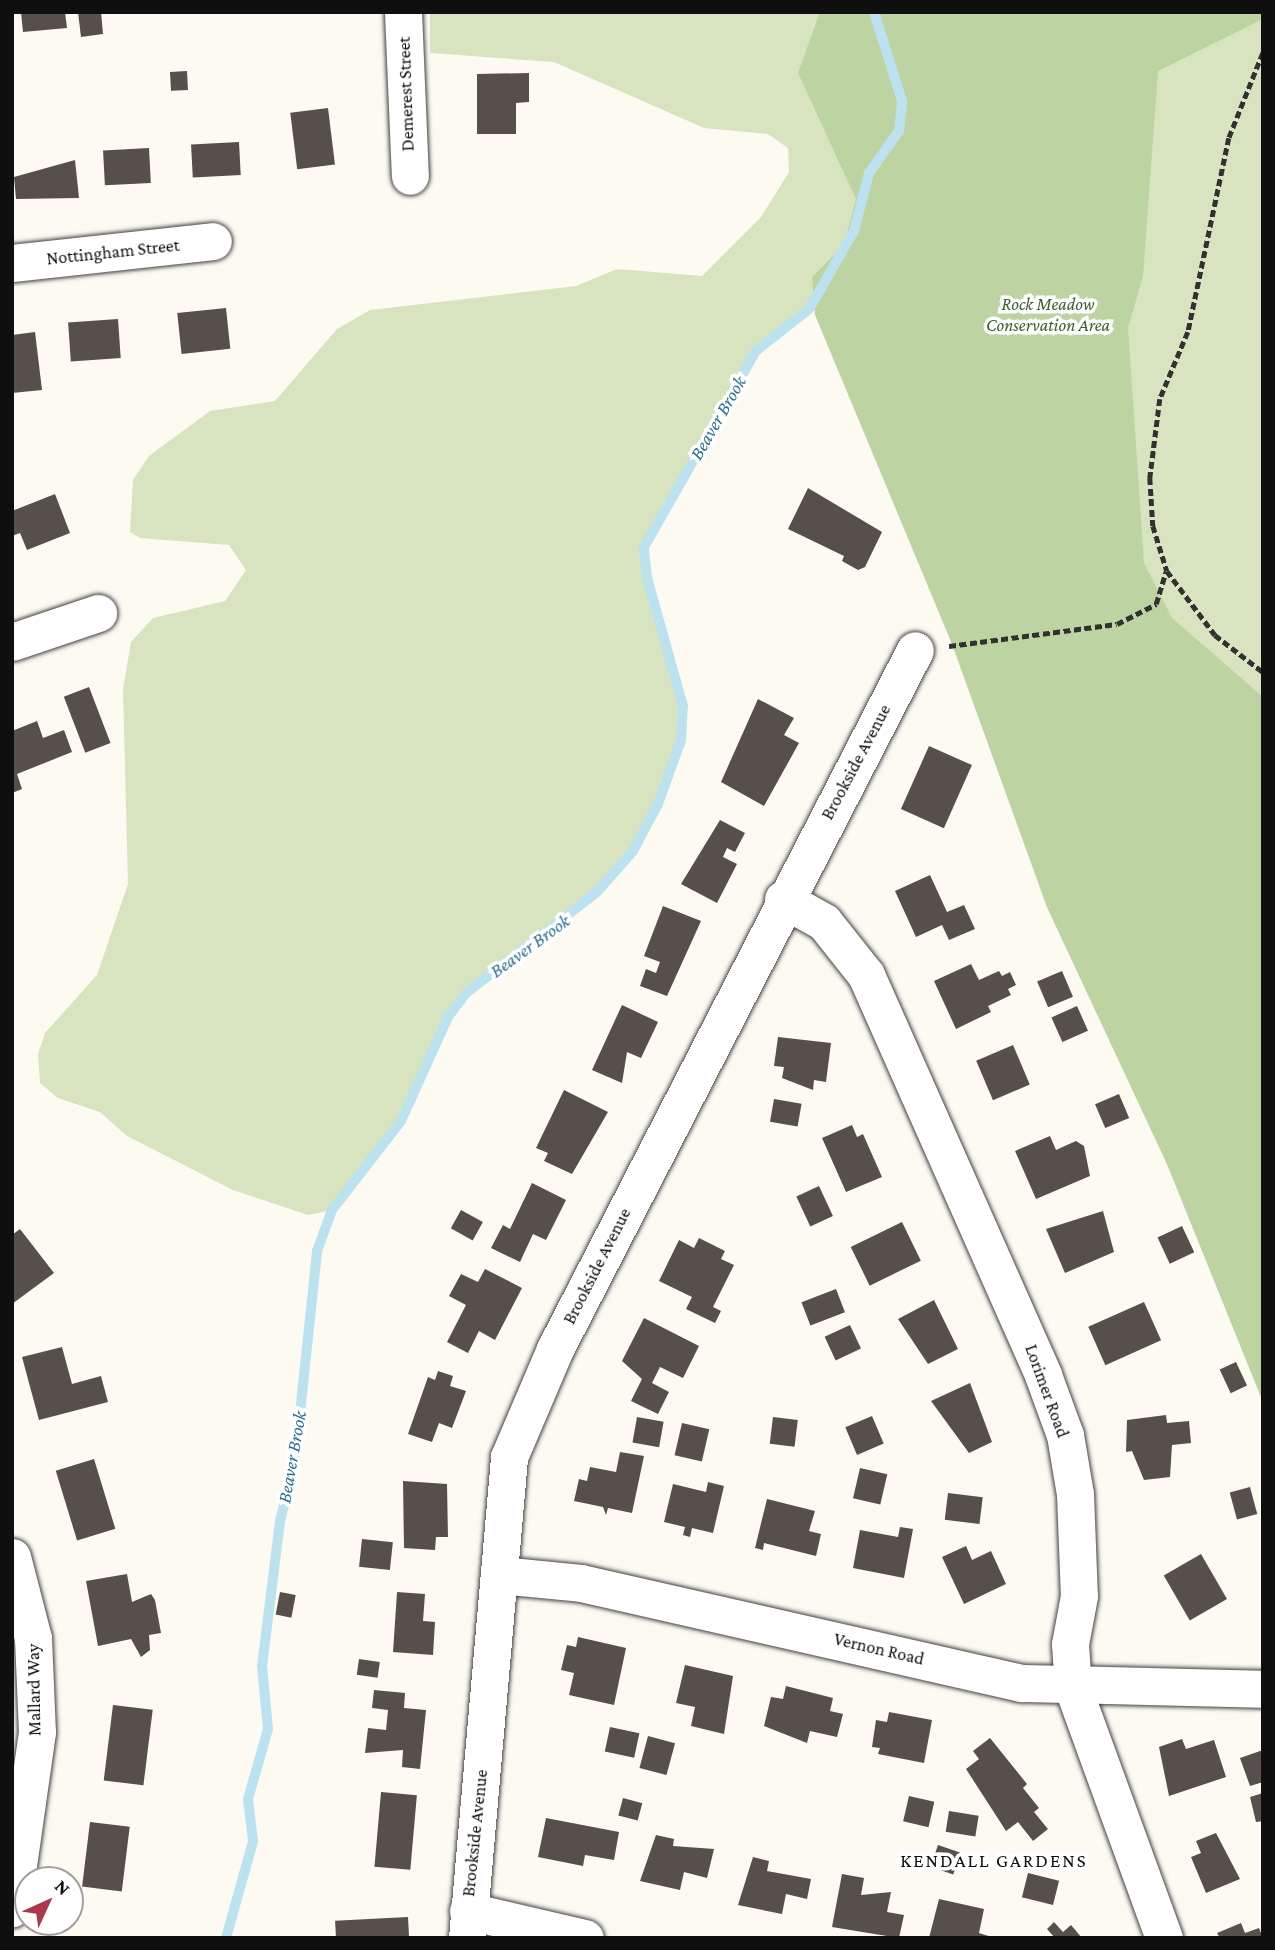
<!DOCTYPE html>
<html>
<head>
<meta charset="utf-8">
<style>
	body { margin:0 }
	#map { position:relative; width:1275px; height:1950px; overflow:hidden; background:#fdfaf2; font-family:"Crimson Pro",serif }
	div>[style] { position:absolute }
	.green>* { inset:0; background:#d7e4bf }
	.forest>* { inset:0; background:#bdd3a1 }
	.stream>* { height:10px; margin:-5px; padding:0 5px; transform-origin:5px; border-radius:5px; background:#bde2ef }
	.building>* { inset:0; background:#564f4c; transform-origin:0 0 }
	.path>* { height:4.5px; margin-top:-2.25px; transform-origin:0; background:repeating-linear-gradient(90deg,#313131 0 7px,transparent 0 10.5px) }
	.roads { filter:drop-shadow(0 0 2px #424242) drop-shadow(0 0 2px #424242) }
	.street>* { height:37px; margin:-18.5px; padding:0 18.5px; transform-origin:18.5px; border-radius:18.5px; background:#fff }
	span { translate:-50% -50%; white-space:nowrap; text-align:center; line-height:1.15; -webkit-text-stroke:7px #fff; paint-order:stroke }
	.street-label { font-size:18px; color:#0f0f0f }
	.park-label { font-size:18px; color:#395f27; font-style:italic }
	.water-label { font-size:19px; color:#277091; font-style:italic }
	.neighbourhood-label { font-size:19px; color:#0f0f0f; letter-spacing:2px }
	.frame { position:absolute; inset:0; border:14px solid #0f0f0f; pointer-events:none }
	.north { position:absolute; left:14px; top:1866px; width:70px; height:70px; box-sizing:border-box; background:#fff; border:2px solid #9f9f9f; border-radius:50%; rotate:45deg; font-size:19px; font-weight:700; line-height:28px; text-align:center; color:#0f0f0f }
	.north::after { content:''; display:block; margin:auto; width:24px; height:32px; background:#ad384c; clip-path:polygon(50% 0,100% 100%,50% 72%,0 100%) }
</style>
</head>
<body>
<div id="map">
	<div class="green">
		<div style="clip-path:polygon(430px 12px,1263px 12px,1263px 1402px,1167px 1164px,1047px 907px,952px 644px,814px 302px,756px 351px,644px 547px,647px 578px,683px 706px,672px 773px,646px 830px,575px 913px,466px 993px,436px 1039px,401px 1121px,332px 1210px,308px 1215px,233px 1190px,127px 1136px,100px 1112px,58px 1098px,40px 1083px,38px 1054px,45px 1033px,97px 975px,128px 884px,123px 689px,131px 642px,153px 618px,225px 601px,246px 570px,229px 545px,140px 538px,130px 532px,133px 480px,149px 456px,210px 411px,275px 401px,337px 329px,370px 310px,576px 286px,617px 269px,702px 276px,761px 217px,789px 172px,788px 148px,768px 134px,704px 128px,554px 62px,430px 53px)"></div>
	</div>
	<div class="forest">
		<div style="clip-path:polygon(820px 12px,1263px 12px,1261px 20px,1158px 71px,1143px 276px,1128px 328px,1144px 563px,1172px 618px,1263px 697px,1263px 1402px,1167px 1164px,1047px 907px,952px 644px,815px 315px,812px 277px,844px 245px,856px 199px,798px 73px)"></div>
	</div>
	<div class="stream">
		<div style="left:226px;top:1938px;width:101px;rotate:-74.4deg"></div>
		<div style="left:253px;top:1841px;width:42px;rotate:-96.8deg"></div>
		<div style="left:248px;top:1799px;width:73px;rotate:-74.1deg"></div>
		<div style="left:268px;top:1729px;width:63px;rotate:-95.4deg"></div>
		<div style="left:262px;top:1666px;width:146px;rotate:-82.9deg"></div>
		<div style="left:280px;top:1521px;width:62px;rotate:-76deg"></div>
		<div style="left:295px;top:1461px;width:211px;rotate:-84deg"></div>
		<div style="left:317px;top:1251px;width:44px;rotate:-69.9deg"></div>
		<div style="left:332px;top:1210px;width:113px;rotate:-52.2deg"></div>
		<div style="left:401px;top:1121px;width:114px;rotate:-65.7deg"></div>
		<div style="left:448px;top:1017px;width:30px;rotate:-53deg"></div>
		<div style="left:466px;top:993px;width:165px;rotate:-37.6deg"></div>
		<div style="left:597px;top:892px;width:55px;rotate:-48.7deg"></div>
		<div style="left:633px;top:851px;width:53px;rotate:-62deg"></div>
		<div style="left:658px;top:804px;width:68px;rotate:-70.2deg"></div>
		<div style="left:681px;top:740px;width:34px;rotate:-87deg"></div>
		<div style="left:683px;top:706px;width:133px;rotate:-105.7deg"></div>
		<div style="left:647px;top:578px;width:31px;rotate:-96deg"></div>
		<div style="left:644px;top:547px;width:226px;rotate:-60.3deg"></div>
		<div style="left:756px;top:351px;width:68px;rotate:-38.4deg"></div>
		<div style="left:809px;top:309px;width:90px;rotate:-60deg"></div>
		<div style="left:854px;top:231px;width:60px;rotate:-75.5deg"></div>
		<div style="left:869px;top:173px;width:52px;rotate:-54.5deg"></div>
		<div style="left:899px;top:131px;width:30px;rotate:-84deg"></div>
		<div style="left:902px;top:101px;width:93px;rotate:-107.5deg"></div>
	</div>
	<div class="building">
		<div style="clip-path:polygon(21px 12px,65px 12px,67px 28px,23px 32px)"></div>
		<div style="clip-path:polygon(78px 12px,101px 12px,103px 34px,81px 37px)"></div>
		<div style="left:187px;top:71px;width:19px;height:17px;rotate:87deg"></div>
		<div style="clip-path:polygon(529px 73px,529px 102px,516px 103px,516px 134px,477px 134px,477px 74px)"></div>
		<div style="left:328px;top:108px;width:57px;height:38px;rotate:83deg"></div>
		<div style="left:239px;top:142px;width:33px;height:48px;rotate:87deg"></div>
		<div style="left:149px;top:148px;width:35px;height:46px;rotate:87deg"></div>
		<div style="clip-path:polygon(75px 160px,79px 198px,16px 199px,14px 177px)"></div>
		<div style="left:226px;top:308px;width:41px;height:49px;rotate:84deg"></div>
		<div style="left:118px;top:319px;width:39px;height:50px;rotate:86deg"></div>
		<div style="clip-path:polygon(35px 332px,42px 390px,12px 393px,12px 335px)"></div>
		<div style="clip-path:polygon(808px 488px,882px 532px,865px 567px,858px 570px,842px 561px,844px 556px,788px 529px)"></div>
		<div style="clip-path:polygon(55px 494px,70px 533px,27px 550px,20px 533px,12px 536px,12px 511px)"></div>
		<div style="left:89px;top:687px;width:60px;height:27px;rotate:69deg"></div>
		<div style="clip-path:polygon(758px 699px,794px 718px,784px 735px,799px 743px,764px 806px,721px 782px)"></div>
		<div style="clip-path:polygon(37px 721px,43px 738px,64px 730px,72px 752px,17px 774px,22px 789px,12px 793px,12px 731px)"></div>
		<div style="left:929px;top:746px;width:47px;height:69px;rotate:24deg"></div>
		<div style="clip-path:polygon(720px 820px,745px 833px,735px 852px,727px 848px,723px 857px,737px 864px,717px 903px,681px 884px)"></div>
		<div style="clip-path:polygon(930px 875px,947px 912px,964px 905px,975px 929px,949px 940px,942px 925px,916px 937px,895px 891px)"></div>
		<div style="clip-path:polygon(663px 906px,701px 921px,667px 996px,640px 986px,646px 969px,656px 973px,660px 962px,644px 956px)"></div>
		<div style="clip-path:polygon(971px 964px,979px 980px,999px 971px,1002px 976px,1010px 972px,1016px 985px,1008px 989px,1011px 995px,988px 1006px,991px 1012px,956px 1029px,934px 981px)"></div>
		<div style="left:1062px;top:971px;width:28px;height:27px;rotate:67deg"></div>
		<div style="clip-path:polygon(622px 1005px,658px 1022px,641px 1058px,627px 1052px,622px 1083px,592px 1070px)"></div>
		<div style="left:1077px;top:1006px;width:27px;height:28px;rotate:66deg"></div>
		<div style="clip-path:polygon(778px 1037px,831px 1043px,826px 1082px,814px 1080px,813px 1090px,782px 1078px,784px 1067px,774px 1066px)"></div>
		<div style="left:1013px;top:1045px;width:43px;height:40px;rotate:67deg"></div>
		<div style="clip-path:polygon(564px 1090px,608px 1112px,572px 1174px,544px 1161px,548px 1153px,536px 1148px)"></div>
		<div style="left:1119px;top:1094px;width:26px;height:26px;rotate:67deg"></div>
		<div style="left:774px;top:1099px;width:28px;height:23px;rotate:10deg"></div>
		<div style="clip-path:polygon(852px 1125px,857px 1137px,863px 1134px,882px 1177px,846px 1192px,822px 1138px)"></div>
		<div style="clip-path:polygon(1050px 1136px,1056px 1150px,1076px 1141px,1084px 1146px,1090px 1176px,1036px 1199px,1015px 1151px)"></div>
		<div style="clip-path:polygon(532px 1183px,566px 1200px,546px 1240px,533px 1234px,520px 1262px,491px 1248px,503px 1225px,510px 1229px)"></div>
		<div style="left:819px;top:1186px;width:33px;height:25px;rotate:65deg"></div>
		<div style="left:461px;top:1210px;width:25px;height:21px;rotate:29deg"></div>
		<div style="clip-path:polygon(1103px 1211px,1114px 1252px,1065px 1273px,1046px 1229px)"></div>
		<div style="left:902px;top:1222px;width:43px;height:57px;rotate:64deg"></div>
		<div style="left:1182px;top:1226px;width:29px;height:27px;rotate:65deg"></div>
		<div style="clip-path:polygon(20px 1229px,54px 1273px,12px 1304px,12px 1235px)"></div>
		<div style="clip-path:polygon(699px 1238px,725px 1251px,721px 1259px,734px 1265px,713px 1307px,721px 1311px,715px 1323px,686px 1309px,692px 1297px,659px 1281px,679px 1240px,694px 1248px)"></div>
		<div style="clip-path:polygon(485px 1269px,522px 1288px,495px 1340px,479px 1331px,468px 1353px,447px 1342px,466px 1305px,449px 1296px,461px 1274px,478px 1282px)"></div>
		<div style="left:836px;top:1289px;width:25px;height:37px;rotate:69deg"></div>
		<div style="clip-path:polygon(934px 1300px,958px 1349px,928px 1364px,898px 1319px)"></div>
		<div style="left:1144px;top:1302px;width:42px;height:61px;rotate:66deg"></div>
		<div style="clip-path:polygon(644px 1318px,699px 1346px,683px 1378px,660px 1367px,652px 1383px,669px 1392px,658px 1414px,631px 1401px,642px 1379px,622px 1361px)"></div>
		<div style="left:850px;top:1325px;width:26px;height:28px;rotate:65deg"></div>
		<div style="clip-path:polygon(62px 1347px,72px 1384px,101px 1376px,108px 1402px,39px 1420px,22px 1357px)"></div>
		<div style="left:1236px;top:1362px;width:26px;height:18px;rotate:65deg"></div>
		<div style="clip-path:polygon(438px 1371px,453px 1376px,450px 1386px,466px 1391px,452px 1428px,439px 1423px,432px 1442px,408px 1434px,428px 1377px,435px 1380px)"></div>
		<div style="clip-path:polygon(970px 1383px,992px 1442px,969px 1453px,931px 1401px)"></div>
		<div style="clip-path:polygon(1166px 1415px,1167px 1423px,1189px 1421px,1191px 1443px,1172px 1445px,1170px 1477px,1144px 1480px,1132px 1451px,1126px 1452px,1127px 1420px)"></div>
		<div style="left:872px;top:1416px;width:30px;height:29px;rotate:67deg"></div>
		<div style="left:637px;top:1417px;width:27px;height:26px;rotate:10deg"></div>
		<div style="left:773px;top:1417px;width:25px;height:27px;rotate:7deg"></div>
		<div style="left:682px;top:1423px;width:28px;height:33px;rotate:13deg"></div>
		<div style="clip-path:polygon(620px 1452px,644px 1456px,632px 1513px,608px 1508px,606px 1515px,603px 1507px,574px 1501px,579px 1479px,587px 1481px,590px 1467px,616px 1472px)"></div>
		<div style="left:94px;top:1459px;width:73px;height:40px;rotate:73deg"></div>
		<div style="left:860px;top:1468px;width:28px;height:31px;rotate:13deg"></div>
		<div style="clip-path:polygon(403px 1481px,447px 1484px,448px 1537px,436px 1537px,435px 1550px,404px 1548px)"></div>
		<div style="clip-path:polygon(708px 1482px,724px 1486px,713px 1533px,692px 1528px,690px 1537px,683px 1535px,685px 1527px,664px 1522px,673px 1484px,706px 1492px)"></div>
		<div style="left:1250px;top:1487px;width:28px;height:21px;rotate:75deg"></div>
		<div style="left:948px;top:1493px;width:35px;height:27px;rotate:7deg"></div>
		<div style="clip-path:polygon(767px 1499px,815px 1511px,809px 1531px,821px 1534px,816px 1556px,764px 1543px,763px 1550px,755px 1548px)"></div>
		<div style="clip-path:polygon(900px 1527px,913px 1529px,904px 1578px,853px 1568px,860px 1530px,898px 1537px)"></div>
		<div style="left:362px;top:1539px;width:31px;height:28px;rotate:6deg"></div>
		<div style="clip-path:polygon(966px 1546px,972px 1560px,991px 1551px,1006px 1584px,964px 1604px,942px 1557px)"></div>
		<div style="left:1201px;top:1554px;width:52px;height:43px;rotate:60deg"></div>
		<div style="clip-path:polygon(127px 1574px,132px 1602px,151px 1594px,155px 1600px,161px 1633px,149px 1635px,150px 1650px,141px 1657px,131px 1639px,98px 1646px,86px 1581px)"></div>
		<div style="left:280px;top:1592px;width:16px;height:23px;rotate:11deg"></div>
		<div style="clip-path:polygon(397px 1592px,425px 1594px,423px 1621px,435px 1622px,433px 1655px,393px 1652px)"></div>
		<div style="clip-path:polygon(578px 1637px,626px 1648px,614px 1705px,569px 1695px,574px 1673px,561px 1670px,567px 1645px,576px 1647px)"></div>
		<div style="left:359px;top:1659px;width:21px;height:16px;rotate:8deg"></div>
		<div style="clip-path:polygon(685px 1665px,733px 1676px,724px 1734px,691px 1726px,695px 1707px,676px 1703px)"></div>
		<div style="clip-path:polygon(786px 1686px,833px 1698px,830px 1711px,843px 1714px,837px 1737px,810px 1731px,807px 1743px,764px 1726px,771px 1697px,783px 1699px)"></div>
		<div style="clip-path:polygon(374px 1690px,405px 1693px,404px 1708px,426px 1710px,420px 1769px,402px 1767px,403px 1750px,365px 1753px,368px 1728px,386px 1730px,388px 1710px,372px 1708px)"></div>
		<div style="left:113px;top:1705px;width:40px;height:76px;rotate:7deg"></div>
		<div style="clip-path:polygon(889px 1712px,932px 1720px,924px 1763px,878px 1754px,880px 1748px,872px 1747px,876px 1720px,887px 1722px)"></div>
		<div style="left:610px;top:1727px;width:30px;height:25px;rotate:12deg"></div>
		<div style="left:648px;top:1736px;width:28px;height:33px;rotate:15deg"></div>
		<div style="clip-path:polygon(990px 1738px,1027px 1784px,1023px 1788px,1039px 1808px,1034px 1812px,1048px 1829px,1033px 1841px,1018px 1822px,1006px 1831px,966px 1769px,979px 1759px,973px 1751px)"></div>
		<div style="clip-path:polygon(1182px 1739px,1186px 1749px,1214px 1740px,1226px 1777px,1169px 1796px,1159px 1747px)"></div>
		<div style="clip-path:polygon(1263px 1750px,1263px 1782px,1250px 1786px,1240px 1758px)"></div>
		<div style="left:381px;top:1792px;width:36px;height:75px;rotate:5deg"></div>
		<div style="clip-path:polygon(1263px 1793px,1263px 1821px,1256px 1822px,1250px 1797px)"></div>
		<div style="left:909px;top:1796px;width:26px;height:26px;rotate:13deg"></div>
		<div style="left:623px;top:1798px;width:20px;height:18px;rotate:15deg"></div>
		<div style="left:949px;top:1811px;width:30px;height:21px;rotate:9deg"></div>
		<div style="clip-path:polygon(546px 1818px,619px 1832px,614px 1860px,585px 1855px,583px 1866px,538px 1857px)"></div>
		<div style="left:90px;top:1822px;width:40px;height:65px;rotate:7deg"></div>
		<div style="clip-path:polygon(1216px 1833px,1240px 1879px,1206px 1893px,1191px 1857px,1201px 1853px,1196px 1841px)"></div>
		<div style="clip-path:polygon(656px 1835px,674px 1839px,673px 1846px,714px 1849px,707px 1878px,684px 1872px,680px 1890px,640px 1881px)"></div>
		<div style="left:938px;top:1845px;width:24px;height:23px;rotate:19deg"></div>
		<div style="clip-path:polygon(753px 1857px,769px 1861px,767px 1871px,811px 1879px,807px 1899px,786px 1894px,782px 1914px,738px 1905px)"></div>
		<div style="left:1028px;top:1873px;width:32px;height:25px;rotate:14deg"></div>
		<div style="clip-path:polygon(842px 1874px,864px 1878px,861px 1895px,891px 1892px,887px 1912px,904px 1915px,899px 1938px,832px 1927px)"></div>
		<div style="clip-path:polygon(939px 1899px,984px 1909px,979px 1933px,995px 1938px,929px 1938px)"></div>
		<div style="left:408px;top:1917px;width:21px;height:73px;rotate:87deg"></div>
		<div style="clip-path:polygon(1054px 1922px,1063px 1932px,1071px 1925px,1082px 1938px,1055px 1938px,1047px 1929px)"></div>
		<div style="clip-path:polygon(1241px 1923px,1245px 1933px,1259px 1928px,1263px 1938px,1220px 1938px,1217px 1933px)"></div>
	</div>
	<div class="path">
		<div style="left:1263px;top:53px;width:92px;rotate:111.8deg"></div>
		<div style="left:1229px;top:138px;width:198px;rotate:101.9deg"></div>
		<div style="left:1188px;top:332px;width:73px;rotate:112.7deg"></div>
		<div style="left:1160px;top:399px;width:80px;rotate:97.2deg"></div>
		<div style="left:1150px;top:478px;width:48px;rotate:86.4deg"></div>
		<div style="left:1153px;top:526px;width:47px;rotate:72.7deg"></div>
		<div style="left:1167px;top:571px;width:80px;rotate:53.1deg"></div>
		<div style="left:1215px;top:635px;width:61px;rotate:37.6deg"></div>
		<div style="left:949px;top:646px;width:169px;rotate:-7.5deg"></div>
		<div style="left:1117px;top:624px;width:44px;rotate:-27.1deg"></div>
		<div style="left:1156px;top:604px;width:34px;rotate:-73deg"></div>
	</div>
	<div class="roads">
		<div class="street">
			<div style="left:403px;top:12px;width:164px;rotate:87.6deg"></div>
			<div style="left:12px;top:263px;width:202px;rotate:-6.2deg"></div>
			<div style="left:12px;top:642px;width:91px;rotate:-18.6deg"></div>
			<div style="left:783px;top:899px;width:47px;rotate:29.3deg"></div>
			<div style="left:824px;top:922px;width:68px;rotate:51.6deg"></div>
			<div style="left:866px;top:975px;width:437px;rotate:66.1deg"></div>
			<div style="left:1043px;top:1375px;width:64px;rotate:69.9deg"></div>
			<div style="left:1065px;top:1435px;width:60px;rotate:80.4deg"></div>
			<div style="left:1075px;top:1494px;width:102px;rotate:87.8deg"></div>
			<div style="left:1079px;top:1596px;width:49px;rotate:100.6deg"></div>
			<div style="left:1070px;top:1644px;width:44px;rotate:86.1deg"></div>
			<div style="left:1073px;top:1688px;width:266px;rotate:70deg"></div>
			<div style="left:12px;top:1557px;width:84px;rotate:75.5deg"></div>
			<div style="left:33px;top:1638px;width:94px;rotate:87.6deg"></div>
			<div style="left:37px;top:1732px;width:178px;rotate:98.1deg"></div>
			<div style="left:500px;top:1575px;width:81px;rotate:5.6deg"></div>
			<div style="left:581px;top:1583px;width:452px;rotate:12.8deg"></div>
			<div style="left:1022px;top:1683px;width:241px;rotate:1.4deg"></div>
			<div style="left:468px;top:1911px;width:120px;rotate:13deg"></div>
			<div style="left:467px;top:1938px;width:483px;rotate:-85deg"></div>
			<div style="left:509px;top:1457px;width:117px;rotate:-66.9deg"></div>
			<div style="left:555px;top:1349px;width:786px;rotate:-62.75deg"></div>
		</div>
	</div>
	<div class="street-label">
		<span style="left:406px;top:94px;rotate:-92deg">Demerest Street</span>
		<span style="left:113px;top:252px;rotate:-6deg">Nottingham Street</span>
		<span style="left:856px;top:762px;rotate:-62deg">Brookside Avenue</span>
		<span style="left:597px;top:1266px;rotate:-63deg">Brookside Avenue</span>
		<span style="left:1047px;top:1391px;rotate:70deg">Lorimer Road</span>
		<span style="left:879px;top:1649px;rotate:13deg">Vernon Road</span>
		<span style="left:34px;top:1690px;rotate:-91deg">Mallard Way</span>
		<span style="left:475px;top:1833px;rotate:-84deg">Brookside Avenue</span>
	</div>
	<div class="park-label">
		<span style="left:1048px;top:315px">Rock Meadow<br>Conservation Area</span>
	</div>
	<div class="water-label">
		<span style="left:718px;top:418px;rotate:-60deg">Beaver Brook</span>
		<span style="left:530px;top:946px;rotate:-36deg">Beaver Brook</span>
		<span style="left:292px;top:1457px;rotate:-80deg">Beaver Brook</span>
	</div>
	<div class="neighbourhood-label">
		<span style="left:994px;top:1861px">KENDALL GARDENS</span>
	</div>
	<div class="frame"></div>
	<div class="north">N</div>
</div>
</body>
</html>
